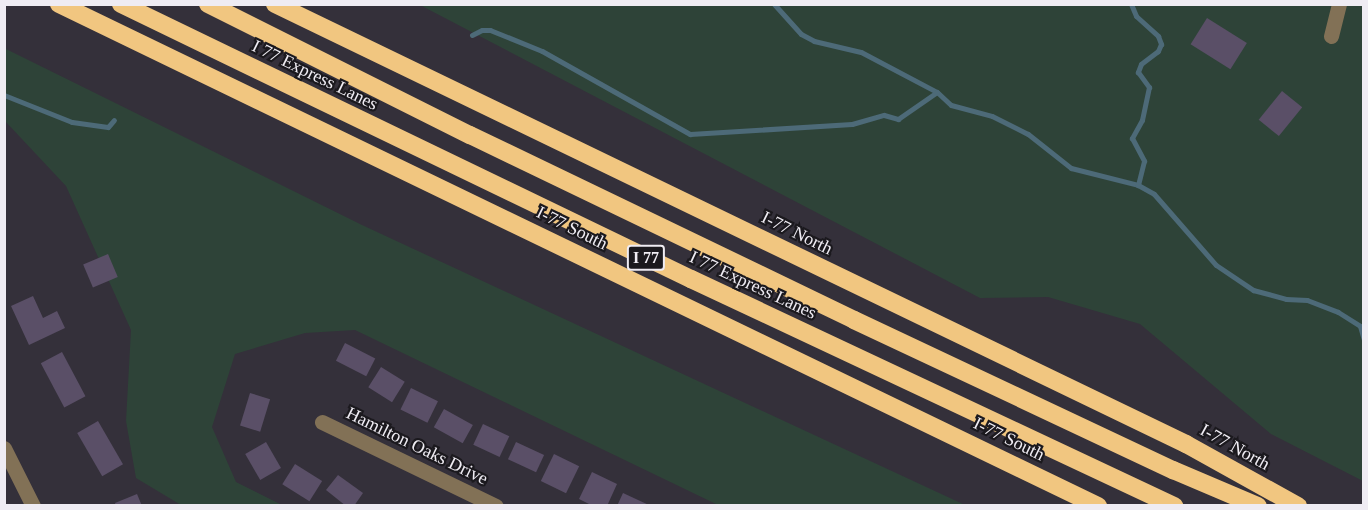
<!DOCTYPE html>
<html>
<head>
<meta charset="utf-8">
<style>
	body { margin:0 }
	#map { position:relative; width:1368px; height:510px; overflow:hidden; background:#34303a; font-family:Georgia,serif }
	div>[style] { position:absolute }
	.green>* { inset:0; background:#2e4338 }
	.stream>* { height:5px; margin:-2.5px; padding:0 2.5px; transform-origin:2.5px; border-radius:2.5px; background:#4d6a78 }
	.building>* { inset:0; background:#5a4f67; transform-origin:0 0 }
	.minor>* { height:15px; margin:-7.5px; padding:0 7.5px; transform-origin:7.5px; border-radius:7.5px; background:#827156 }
	.highway>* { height:18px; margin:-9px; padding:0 9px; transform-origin:9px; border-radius:9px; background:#f1c680 }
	span { translate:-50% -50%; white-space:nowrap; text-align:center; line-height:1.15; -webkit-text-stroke:4.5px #1b191e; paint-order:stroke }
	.shield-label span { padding:2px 4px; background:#1b191e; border:2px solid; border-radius:4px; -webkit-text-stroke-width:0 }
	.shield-label { font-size:16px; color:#efecf3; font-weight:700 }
	.street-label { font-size:18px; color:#efecf3 }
	.frame { position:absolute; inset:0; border:6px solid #efecf3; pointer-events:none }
</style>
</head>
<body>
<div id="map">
	<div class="green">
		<div style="clip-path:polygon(420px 5px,1363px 5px,1363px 481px,1271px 434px,1140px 324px,1048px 297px,980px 298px)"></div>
		<div style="clip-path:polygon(4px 48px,362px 225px,965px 505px,718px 505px,355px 330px,305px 333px,235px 354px,212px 427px,236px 482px,282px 505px,181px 505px,136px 478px,126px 421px,131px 330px,66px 186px,5px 121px)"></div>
	</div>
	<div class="stream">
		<div style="left:774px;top:4px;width:40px;rotate:48deg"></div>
		<div style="left:801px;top:34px;width:15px;rotate:28deg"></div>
		<div style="left:814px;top:41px;width:48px;rotate:13.2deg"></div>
		<div style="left:861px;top:52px;width:86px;rotate:27.8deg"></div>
		<div style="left:937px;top:92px;width:19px;rotate:43deg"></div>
		<div style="left:951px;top:105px;width:42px;rotate:15deg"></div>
		<div style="left:992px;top:116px;width:40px;rotate:26.6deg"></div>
		<div style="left:1028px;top:134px;width:55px;rotate:38.3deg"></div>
		<div style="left:1071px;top:168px;width:69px;rotate:14.2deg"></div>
		<div style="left:1138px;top:185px;width:18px;rotate:29deg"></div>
		<div style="left:1154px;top:194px;width:94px;rotate:48.9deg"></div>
		<div style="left:1216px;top:265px;width:45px;rotate:34deg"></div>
		<div style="left:1253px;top:290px;width:34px;rotate:15deg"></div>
		<div style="left:1286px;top:299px;width:21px;rotate:3deg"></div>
		<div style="left:1307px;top:300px;width:33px;rotate:21deg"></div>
		<div style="left:1338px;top:312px;width:26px;rotate:32deg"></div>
		<div style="left:1360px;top:326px;width:15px;rotate:74deg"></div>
		<div style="left:1131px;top:4px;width:13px;rotate:67deg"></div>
		<div style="left:1136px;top:16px;width:30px;rotate:42deg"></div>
		<div style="left:1158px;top:36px;width:9px;rotate:69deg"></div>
		<div style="left:1161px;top:44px;width:8px;rotate:113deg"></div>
		<div style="left:1158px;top:51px;width:21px;rotate:143deg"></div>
		<div style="left:1141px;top:64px;width:9px;rotate:111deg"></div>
		<div style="left:1138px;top:72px;width:19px;rotate:54deg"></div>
		<div style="left:1149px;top:87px;width:34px;rotate:102deg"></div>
		<div style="left:1142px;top:120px;width:21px;rotate:119deg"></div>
		<div style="left:1132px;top:138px;width:26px;rotate:62deg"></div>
		<div style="left:1144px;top:161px;width:25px;rotate:104deg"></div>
		<div style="left:472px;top:35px;width:11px;rotate:-27deg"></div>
		<div style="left:482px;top:30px;width:8px"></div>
		<div style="left:490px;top:30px;width:56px;rotate:22deg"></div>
		<div style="left:542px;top:51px;width:170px;rotate:29.3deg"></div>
		<div style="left:690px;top:134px;width:162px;rotate:-3.5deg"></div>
		<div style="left:852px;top:124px;width:33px;rotate:-16deg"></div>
		<div style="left:884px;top:115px;width:15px;rotate:16deg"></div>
		<div style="left:898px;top:119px;width:47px;rotate:-34.7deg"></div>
		<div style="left:4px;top:95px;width:73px;rotate:21.7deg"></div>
		<div style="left:72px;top:122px;width:36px;rotate:8deg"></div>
		<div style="left:108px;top:127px;width:9px;rotate:-49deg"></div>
	</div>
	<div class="building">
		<div style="left:1207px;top:18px;width:47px;height:31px;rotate:32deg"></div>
		<div style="left:1282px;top:91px;width:26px;height:37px;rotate:39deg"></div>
		<div style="left:108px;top:254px;width:25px;height:27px;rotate:67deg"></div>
		<div style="clip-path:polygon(33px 296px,43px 318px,57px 311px,65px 328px,29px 345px,11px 306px)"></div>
		<div style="left:345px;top:343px;width:34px;height:20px;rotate:27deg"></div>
		<div style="left:62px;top:352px;width:50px;height:24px;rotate:62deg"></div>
		<div style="left:381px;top:367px;width:28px;height:24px;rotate:32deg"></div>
		<div style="left:411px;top:388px;width:30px;height:24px;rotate:26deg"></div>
		<div style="left:250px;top:393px;width:21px;height:34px;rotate:17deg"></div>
		<div style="left:444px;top:409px;width:33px;height:21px;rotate:29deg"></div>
		<div style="left:98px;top:421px;width:50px;height:24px;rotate:60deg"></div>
		<div style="left:483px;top:424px;width:29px;height:23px;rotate:25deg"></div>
		<div style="left:266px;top:442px;width:30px;height:24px;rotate:60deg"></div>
		<div style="left:516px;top:442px;width:31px;height:19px;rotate:25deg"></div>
		<div style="left:554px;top:454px;width:28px;height:30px;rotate:26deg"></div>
		<div style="left:295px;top:464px;width:32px;height:24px;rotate:32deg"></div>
		<div style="clip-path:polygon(592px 472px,617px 484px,607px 506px,593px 506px,579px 499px)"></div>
		<div style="clip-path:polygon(338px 475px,363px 493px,354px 506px,346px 506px,326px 490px)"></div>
		<div style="clip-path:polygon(623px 493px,651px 506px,617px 506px)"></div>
		<div style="clip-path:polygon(137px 494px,142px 506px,116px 506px,115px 503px)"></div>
	</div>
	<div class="minor">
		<div style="left:1331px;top:36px;width:33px;rotate:-76deg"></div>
		<div style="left:322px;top:422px;width:193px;rotate:25.8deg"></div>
		<div style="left:4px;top:448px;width:65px;rotate:63.4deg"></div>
	</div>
	<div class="highway">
		<div style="left:59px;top:4px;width:1154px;rotate:25.79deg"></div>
		<div style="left:121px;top:4px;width:633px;rotate:25.76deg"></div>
		<div style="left:691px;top:279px;width:534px;rotate:25.17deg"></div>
		<div style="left:208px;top:4px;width:293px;rotate:26.6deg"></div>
		<div style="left:470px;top:135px;width:426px;rotate:25.7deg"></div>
		<div style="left:854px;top:320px;width:353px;rotate:25.2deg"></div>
		<div style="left:1173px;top:470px;width:92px;rotate:23deg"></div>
		<div style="left:275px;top:4px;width:1012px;rotate:25.78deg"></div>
		<div style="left:1186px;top:444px;width:128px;rotate:29deg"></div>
	</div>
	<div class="shield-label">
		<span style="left:646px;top:258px">I 77</span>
	</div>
	<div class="street-label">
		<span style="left:315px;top:75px;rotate:26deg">I 77 Express Lanes</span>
		<span style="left:572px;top:228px;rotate:26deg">I-77 South</span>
		<span style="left:797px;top:233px;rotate:26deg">I-77 North</span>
		<span style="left:753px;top:285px;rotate:25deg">I 77 Express Lanes</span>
		<span style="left:1009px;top:439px;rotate:26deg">I-77 South</span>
		<span style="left:417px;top:446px;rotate:26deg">Hamilton Oaks Drive</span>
		<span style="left:1235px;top:447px;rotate:29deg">I-77 North</span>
	</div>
	<div class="frame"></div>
</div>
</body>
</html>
